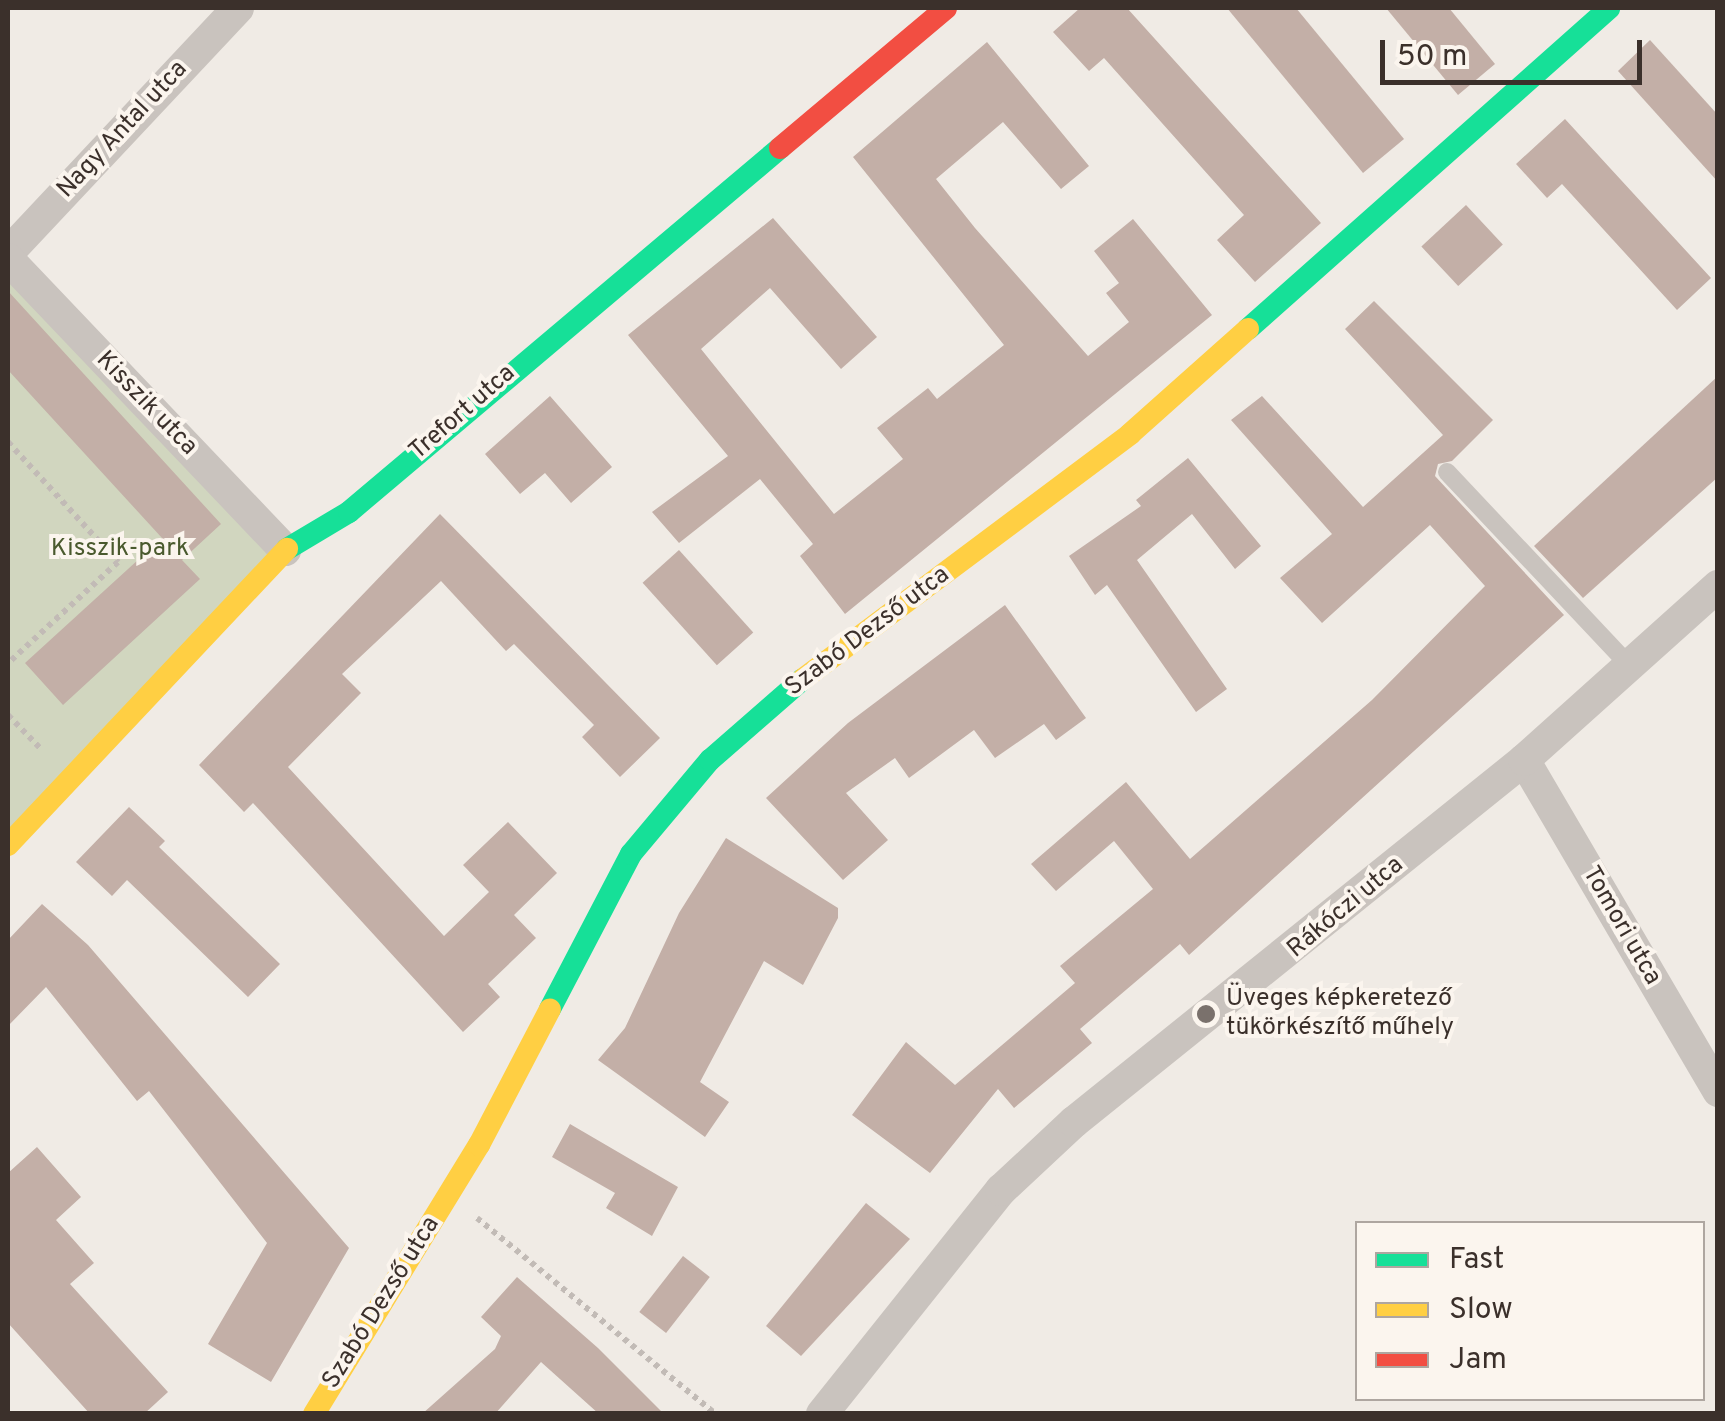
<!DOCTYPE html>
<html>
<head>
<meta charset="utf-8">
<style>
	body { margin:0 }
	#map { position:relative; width:1725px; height:1421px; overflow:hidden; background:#f0ebe5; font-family:Overpass,sans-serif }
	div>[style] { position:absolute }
	.green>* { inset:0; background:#d1d6bf }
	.building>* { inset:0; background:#c3afa7; transform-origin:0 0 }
	.path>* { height:6px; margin-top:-3px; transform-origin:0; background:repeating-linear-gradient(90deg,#c2bbb6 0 5px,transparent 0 10px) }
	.lane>* { height:18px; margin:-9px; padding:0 9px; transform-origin:9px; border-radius:9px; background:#c9c3be }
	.street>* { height:32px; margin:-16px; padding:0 16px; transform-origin:16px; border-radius:16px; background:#c9c3be }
	.fast>* { height:22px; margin:-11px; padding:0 11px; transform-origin:11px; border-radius:11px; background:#16e098 }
	.slow>* { height:22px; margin:-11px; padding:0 11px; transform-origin:11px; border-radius:11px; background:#ffcf43 }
	.jam>* { height:22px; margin:-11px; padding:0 11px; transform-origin:11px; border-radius:11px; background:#f24e42 }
	.dots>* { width:28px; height:28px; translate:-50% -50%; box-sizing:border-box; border:5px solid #fbf5ee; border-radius:50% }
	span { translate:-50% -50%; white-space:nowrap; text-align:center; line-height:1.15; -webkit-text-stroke:8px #fbf5ee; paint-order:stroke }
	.street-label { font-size:25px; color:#3b302b }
	.park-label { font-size:25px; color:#4a5a2e }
	.poi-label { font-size:25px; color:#3b302b }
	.left { translate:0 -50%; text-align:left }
	.frame { position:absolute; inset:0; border:10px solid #3b302b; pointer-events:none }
	.legend { position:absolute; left:1355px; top:1221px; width:350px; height:180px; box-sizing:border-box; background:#fbf5ee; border:2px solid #aea6a0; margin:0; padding:12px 18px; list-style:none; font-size:30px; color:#3b302b }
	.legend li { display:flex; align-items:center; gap:20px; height:50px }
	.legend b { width:50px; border:2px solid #aea6a0 }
	.scale { position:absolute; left:1380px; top:40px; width:262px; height:45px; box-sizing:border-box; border:5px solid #3b302b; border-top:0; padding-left:12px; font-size:30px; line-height:35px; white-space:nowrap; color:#3b302b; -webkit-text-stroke:8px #fbf5ee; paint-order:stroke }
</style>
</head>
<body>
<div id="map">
	<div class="green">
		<div style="clip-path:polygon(8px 266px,275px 548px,8px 833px)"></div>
	</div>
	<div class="building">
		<div style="clip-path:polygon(1080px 8px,1127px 8px,1321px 223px,1255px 282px,1217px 240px,1244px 215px,1104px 58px,1089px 71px,1053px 32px)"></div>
		<div style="clip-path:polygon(1227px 8px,1296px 8px,1404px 139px,1363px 173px)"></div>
		<div style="clip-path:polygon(1386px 8px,1449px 8px,1495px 64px,1458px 95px)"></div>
		<div style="clip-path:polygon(1650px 40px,1718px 115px,1718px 182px,1618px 71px)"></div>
		<div style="clip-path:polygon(987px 42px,1089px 166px,1061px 189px,1003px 122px,936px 179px,975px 228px,1088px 356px,1129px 322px,1106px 293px,1119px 283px,1094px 251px,1133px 219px,1212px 315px,845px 614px,800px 556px,813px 544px,760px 479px,679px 543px,652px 512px,728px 456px,628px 335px,773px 218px,877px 337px,841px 369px,770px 288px,701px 349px,834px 514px,903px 459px,877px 428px,928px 388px,937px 399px,1004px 345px,853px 157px)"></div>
		<div style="clip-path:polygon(1565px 119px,1711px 278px,1677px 310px,1562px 184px,1547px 198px,1516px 164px)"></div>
		<div style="left:1466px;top:205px;width:54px;height:61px;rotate:47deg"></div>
		<div style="clip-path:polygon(8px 291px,221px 524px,182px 560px,200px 579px,63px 705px,25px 663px,162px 538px,8px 370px)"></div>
		<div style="clip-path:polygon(1374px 301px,1493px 420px,1452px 461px,1438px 464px,1435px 476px,1564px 615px,1189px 955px,1180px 944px,1080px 1029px,1092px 1043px,1014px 1108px,998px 1089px,930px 1173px,852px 1115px,906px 1042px,955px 1085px,1075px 983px,1060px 966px,1153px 889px,1114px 841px,1056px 891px,1031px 864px,1126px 782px,1190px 859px,1372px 700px,1485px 586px,1430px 525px,1322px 623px,1280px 578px,1332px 534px,1231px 420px,1262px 396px,1363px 507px,1443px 435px,1345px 329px)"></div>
		<div style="clip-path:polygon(1718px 376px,1718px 477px,1583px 598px,1534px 546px)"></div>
		<div style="clip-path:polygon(550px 396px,612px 467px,571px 503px,545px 473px,520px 494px,485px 454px)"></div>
		<div style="clip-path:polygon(1188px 458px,1261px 546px,1235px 569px,1192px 514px,1137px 560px,1227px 689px,1196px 712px,1107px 585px,1095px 595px,1069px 556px,1141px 506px,1136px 500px)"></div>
		<div style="clip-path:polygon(440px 514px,660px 738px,620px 777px,582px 737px,594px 725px,514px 644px,506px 651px,441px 581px,342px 674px,361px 693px,288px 767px,444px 936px,489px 892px,463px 865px,508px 822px,557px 873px,514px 915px,536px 938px,488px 984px,500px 997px,463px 1032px,253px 803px,244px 812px,199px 765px)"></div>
		<div style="left:679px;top:550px;width:111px;height:49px;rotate:48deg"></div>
		<div style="clip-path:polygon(1005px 605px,1086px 718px,1056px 740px,1044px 724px,995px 758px,974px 730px,909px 778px,895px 758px,846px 793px,888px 840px,843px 880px,766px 798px,848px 723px)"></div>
		<div style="clip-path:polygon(129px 807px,165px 841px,159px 847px,280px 964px,248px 997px,127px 880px,112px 896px,76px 862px)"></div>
		<div style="clip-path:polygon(726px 838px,838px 908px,838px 918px,803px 985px,764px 961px,700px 1082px,729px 1102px,705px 1137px,598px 1060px,625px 1028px,679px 913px)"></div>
		<div style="clip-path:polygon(42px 904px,88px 945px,349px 1248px,271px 1382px,208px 1344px,267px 1243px,149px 1091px,137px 1101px,46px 987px,8px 1026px,8px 940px)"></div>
		<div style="clip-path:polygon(570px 1124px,678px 1187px,652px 1236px,606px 1208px,615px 1193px,552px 1157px)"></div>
		<div style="clip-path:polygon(37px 1147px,81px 1197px,56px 1220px,94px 1263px,70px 1284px,168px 1392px,144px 1414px,90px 1414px,8px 1323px,8px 1173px)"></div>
		<div style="clip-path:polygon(866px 1203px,910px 1239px,801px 1356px,766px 1326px)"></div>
		<div style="left:683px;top:1256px;width:34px;height:71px;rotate:38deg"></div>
		<div style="clip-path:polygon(517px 1277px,598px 1348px,664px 1414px,599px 1414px,541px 1362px,495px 1414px,422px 1414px,495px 1349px,501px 1336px,481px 1317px)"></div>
	</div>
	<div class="path">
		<div style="left:8px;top:442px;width:163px;rotate:47.5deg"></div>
		<div style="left:118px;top:562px;width:149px;rotate:137.4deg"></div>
		<div style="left:8px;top:715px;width:47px;rotate:45.9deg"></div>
		<div style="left:477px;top:1218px;width:309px;rotate:39.4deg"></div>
	</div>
	<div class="lane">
		<div style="left:1447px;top:472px;width:267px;rotate:46.7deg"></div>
	</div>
	<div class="street">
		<div style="left:8px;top:253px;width:336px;rotate:-46.8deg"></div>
		<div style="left:8px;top:259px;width:402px;rotate:46.4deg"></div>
		<div style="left:1524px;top:760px;width:384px;rotate:59.6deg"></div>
		<div style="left:822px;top:1414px;width:287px;rotate:-51.4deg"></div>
		<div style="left:1001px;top:1190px;width:100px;rotate:-43deg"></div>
		<div style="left:1074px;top:1122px;width:578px;rotate:-38.81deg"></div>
		<div style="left:1524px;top:760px;width:261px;rotate:-41.9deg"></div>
	</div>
	<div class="fast">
		<div style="left:1248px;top:329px;width:483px;rotate:-41.6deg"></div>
		<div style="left:287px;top:549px;width:72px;rotate:-30.8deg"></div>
		<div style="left:349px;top:512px;width:564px;rotate:-40.18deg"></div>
		<div style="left:550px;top:1009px;width:175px;rotate:-62.4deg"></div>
		<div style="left:631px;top:854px;width:123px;rotate:-50deg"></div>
		<div style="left:710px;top:760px;width:123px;rotate:-41.1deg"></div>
	</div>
	<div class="slow">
		<div style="left:803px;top:679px;width:409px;rotate:-36.8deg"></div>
		<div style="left:1130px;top:434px;width:158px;rotate:-41.7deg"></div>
		<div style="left:8px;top:845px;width:407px;rotate:-46.7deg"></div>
		<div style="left:314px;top:1414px;width:316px;rotate:-58.5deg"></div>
		<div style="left:479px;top:1145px;width:153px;rotate:-62.4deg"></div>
	</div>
	<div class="jam">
		<div style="left:780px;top:148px;width:217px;rotate:-40.1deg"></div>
	</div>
	<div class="dots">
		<div style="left:1206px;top:1014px;background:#7a716c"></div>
	</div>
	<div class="street-label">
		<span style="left:123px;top:130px;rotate:-47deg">Nagy Antal utca</span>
		<span style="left:146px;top:404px;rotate:46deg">Kisszik utca</span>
		<span style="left:463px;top:413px;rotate:-41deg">Trefort utca</span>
		<span style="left:868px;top:632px;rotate:-37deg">Szabó Dezső utca</span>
		<span style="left:1346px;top:908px;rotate:-40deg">Rákóczi utca</span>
		<span style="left:1621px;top:926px;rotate:60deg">Tomori utca</span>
		<span style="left:382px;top:1303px;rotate:-58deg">Szabó Dezső utca</span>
	</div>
	<div class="park-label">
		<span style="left:120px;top:549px">Kisszik-park</span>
	</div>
	<div class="poi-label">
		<span class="left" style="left:1226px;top:1014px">Üveges képkeretező<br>tükörkészítő műhely</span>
	</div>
	<div class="frame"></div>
	<ul class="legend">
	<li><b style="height:12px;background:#16e098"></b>Fast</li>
	<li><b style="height:12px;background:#ffcf43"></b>Slow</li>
	<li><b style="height:12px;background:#f24e42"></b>Jam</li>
	</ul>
	<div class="scale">50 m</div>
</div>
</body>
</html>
